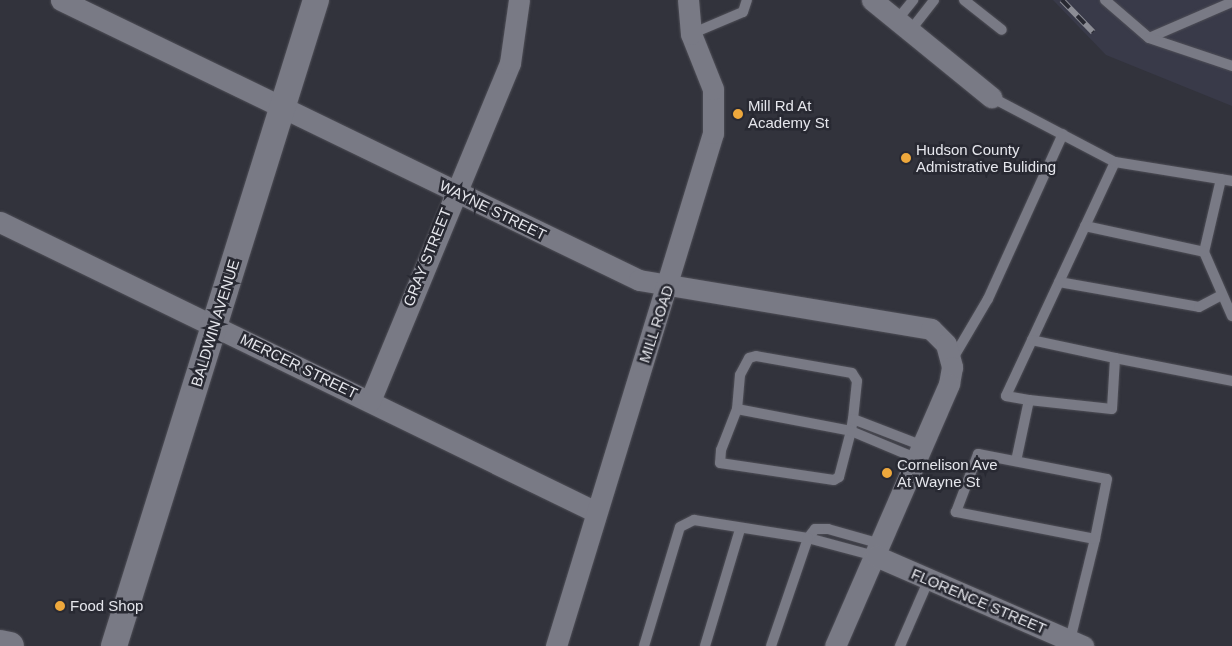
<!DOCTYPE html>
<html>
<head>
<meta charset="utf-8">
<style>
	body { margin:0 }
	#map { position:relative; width:1232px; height:646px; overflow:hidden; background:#32333c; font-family:Arial,sans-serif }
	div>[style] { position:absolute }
	.built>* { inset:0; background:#393a49 }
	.roads { filter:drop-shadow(0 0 1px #4f4f57) drop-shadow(0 0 1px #4f4f57) }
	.service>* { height:10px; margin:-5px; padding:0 5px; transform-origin:5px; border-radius:5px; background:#797a85 }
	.minor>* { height:21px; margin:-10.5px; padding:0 10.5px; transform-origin:10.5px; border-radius:10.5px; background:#797a85 }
	.tertiary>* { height:26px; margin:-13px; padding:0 13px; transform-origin:13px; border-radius:13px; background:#797a85 }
	.secondary>* { height:28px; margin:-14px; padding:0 14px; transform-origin:14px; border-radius:14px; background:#797a85 }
	.rail>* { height:5.5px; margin-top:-2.75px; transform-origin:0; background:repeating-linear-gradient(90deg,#282932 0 11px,#8c8d95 0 22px); box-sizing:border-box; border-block:1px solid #8c8d95 }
	.dots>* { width:14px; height:14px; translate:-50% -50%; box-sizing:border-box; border:2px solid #282932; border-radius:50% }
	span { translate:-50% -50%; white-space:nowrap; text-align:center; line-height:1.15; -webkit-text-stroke:5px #282932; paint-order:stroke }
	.poi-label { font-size:15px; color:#e5e6ec }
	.left { translate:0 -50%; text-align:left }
	.street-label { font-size:15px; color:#e5e6ec }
</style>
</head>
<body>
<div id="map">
	<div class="built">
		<div style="clip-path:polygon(1053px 0,1232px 0,1232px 106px,1106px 55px)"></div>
	</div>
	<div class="roads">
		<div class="service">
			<div style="left:964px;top:0;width:48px;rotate:38.3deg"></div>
			<div style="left:1105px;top:0;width:58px;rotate:40.8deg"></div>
			<div style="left:1232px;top:2px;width:90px;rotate:156.6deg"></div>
			<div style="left:1149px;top:38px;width:88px;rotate:18.6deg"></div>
			<div style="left:897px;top:20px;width:26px;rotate:-51deg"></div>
			<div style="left:910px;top:31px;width:39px;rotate:-52deg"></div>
			<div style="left:691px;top:34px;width:56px;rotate:-22.9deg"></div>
			<div style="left:743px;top:12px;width:13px;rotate:-72deg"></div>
			<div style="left:991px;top:97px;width:140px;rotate:27.7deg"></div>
			<div style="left:1115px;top:162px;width:258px;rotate:115deg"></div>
			<div style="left:1006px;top:396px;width:23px;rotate:10deg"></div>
			<div style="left:1029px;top:400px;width:62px;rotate:102deg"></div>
			<div style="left:1115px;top:162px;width:119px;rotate:9.2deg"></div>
			<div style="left:1221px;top:179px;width:75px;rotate:103.1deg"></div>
			<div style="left:1204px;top:252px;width:70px;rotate:66.4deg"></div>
			<div style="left:1085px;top:226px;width:122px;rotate:12.3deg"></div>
			<div style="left:1059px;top:282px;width:142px;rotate:10.1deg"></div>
			<div style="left:1199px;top:307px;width:26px;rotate:-28deg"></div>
			<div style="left:1115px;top:358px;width:119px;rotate:11.1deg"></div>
			<div style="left:952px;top:360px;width:71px;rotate:-59.5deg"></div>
			<div style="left:988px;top:299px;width:181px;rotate:-65.6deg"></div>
			<div style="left:1029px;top:400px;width:83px;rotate:6.2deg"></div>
			<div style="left:1112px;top:409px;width:51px;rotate:-86.6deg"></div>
			<div style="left:1115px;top:358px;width:85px;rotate:-167.8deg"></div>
			<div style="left:737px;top:409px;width:44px;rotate:111.3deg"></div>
			<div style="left:721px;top:450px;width:13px;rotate:94deg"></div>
			<div style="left:720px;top:463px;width:115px;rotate:8.5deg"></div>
			<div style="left:834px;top:480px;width:6px;rotate:-31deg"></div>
			<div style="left:839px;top:477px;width:48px;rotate:-75.4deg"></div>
			<div style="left:851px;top:431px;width:12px;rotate:-81deg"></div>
			<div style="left:853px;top:419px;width:38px;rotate:-84deg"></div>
			<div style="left:857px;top:381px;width:9px;rotate:-122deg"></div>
			<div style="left:852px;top:373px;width:97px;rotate:-170deg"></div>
			<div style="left:756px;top:356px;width:7px;rotate:164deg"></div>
			<div style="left:749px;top:358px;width:19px;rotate:118deg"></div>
			<div style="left:740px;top:375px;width:34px;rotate:95deg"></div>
			<div style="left:737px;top:409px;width:116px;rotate:10.9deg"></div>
			<div style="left:851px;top:431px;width:73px;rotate:22.7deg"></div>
			<div style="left:853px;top:419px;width:75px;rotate:21.1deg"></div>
			<div style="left:875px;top:556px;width:69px;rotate:-165deg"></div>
			<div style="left:808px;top:538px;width:11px;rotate:-52deg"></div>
			<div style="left:815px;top:529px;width:13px"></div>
			<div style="left:828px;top:529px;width:55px;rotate:15.8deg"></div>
			<div style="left:1070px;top:640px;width:104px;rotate:-76.1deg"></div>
			<div style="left:1095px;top:539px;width:142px;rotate:-169deg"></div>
			<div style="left:956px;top:512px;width:62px;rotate:-69.2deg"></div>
			<div style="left:978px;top:454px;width:131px;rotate:11deg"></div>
			<div style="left:1107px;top:479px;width:61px;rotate:101.3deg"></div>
			<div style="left:644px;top:646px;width:124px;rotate:-73.2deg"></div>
			<div style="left:680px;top:527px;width:16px;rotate:-27deg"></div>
			<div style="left:694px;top:520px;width:115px;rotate:9deg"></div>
			<div style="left:808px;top:538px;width:114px;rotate:108.9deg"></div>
			<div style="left:705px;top:646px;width:122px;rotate:-73.3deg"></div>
			<div style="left:900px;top:646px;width:73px;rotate:-66.6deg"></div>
		</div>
		<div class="minor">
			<div style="left:61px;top:0;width:642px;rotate:25.85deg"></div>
			<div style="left:639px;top:280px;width:296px;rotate:9.5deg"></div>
			<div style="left:931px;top:329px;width:21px;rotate:45deg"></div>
			<div style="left:946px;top:344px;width:24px;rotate:75deg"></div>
			<div style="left:952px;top:367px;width:17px;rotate:100deg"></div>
			<div style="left:949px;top:384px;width:286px;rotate:113.5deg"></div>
			<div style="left:872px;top:0;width:154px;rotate:39.2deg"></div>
			<div style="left:0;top:222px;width:663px;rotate:25.95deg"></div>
			<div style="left:370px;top:401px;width:366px;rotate:-67.5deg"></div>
			<div style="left:510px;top:63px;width:64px;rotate:-81.9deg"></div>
			<div style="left:876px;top:556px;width:226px;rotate:23.5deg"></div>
			<div style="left:556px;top:646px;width:536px;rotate:-72.98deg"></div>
			<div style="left:713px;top:133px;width:44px;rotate:-90deg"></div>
			<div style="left:713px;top:89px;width:59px;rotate:-111.8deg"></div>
			<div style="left:691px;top:34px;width:34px;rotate:-95deg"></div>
		</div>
		<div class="tertiary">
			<div style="left:114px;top:646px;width:677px;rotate:-72.64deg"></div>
		</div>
		<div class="secondary">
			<div style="left:0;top:644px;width:10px;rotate:11deg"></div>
		</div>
	</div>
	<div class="rail">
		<div style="left:1062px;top:0;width:45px;rotate:45.9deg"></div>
	</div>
	<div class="dots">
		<div style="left:738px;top:114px;background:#eea83c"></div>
		<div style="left:906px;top:158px;background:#eea83c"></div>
		<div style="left:887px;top:473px;background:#eea83c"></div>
		<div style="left:60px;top:606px;background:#eea83c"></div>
	</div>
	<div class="poi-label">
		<span class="left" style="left:748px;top:114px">Mill Rd At<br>Academy St</span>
		<span class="left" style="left:916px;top:158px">Hudson County<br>Admistrative Buliding</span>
		<span class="left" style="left:897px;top:473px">Cornelison Ave<br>At Wayne St</span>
		<span class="left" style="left:70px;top:606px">Food Shop</span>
	</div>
	<div class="street-label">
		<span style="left:493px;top:210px;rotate:26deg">WAYNE STREET</span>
		<span style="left:427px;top:257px;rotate:-68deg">GRAY STREET</span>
		<span style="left:215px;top:323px;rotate:-73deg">BALDWIN AVENUE</span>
		<span style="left:656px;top:324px;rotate:-72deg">MILL ROAD</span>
		<span style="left:299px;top:366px;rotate:26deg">MERCER STREET</span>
		<span style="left:979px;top:601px;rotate:23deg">FLORENCE STREET</span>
	</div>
</div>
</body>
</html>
